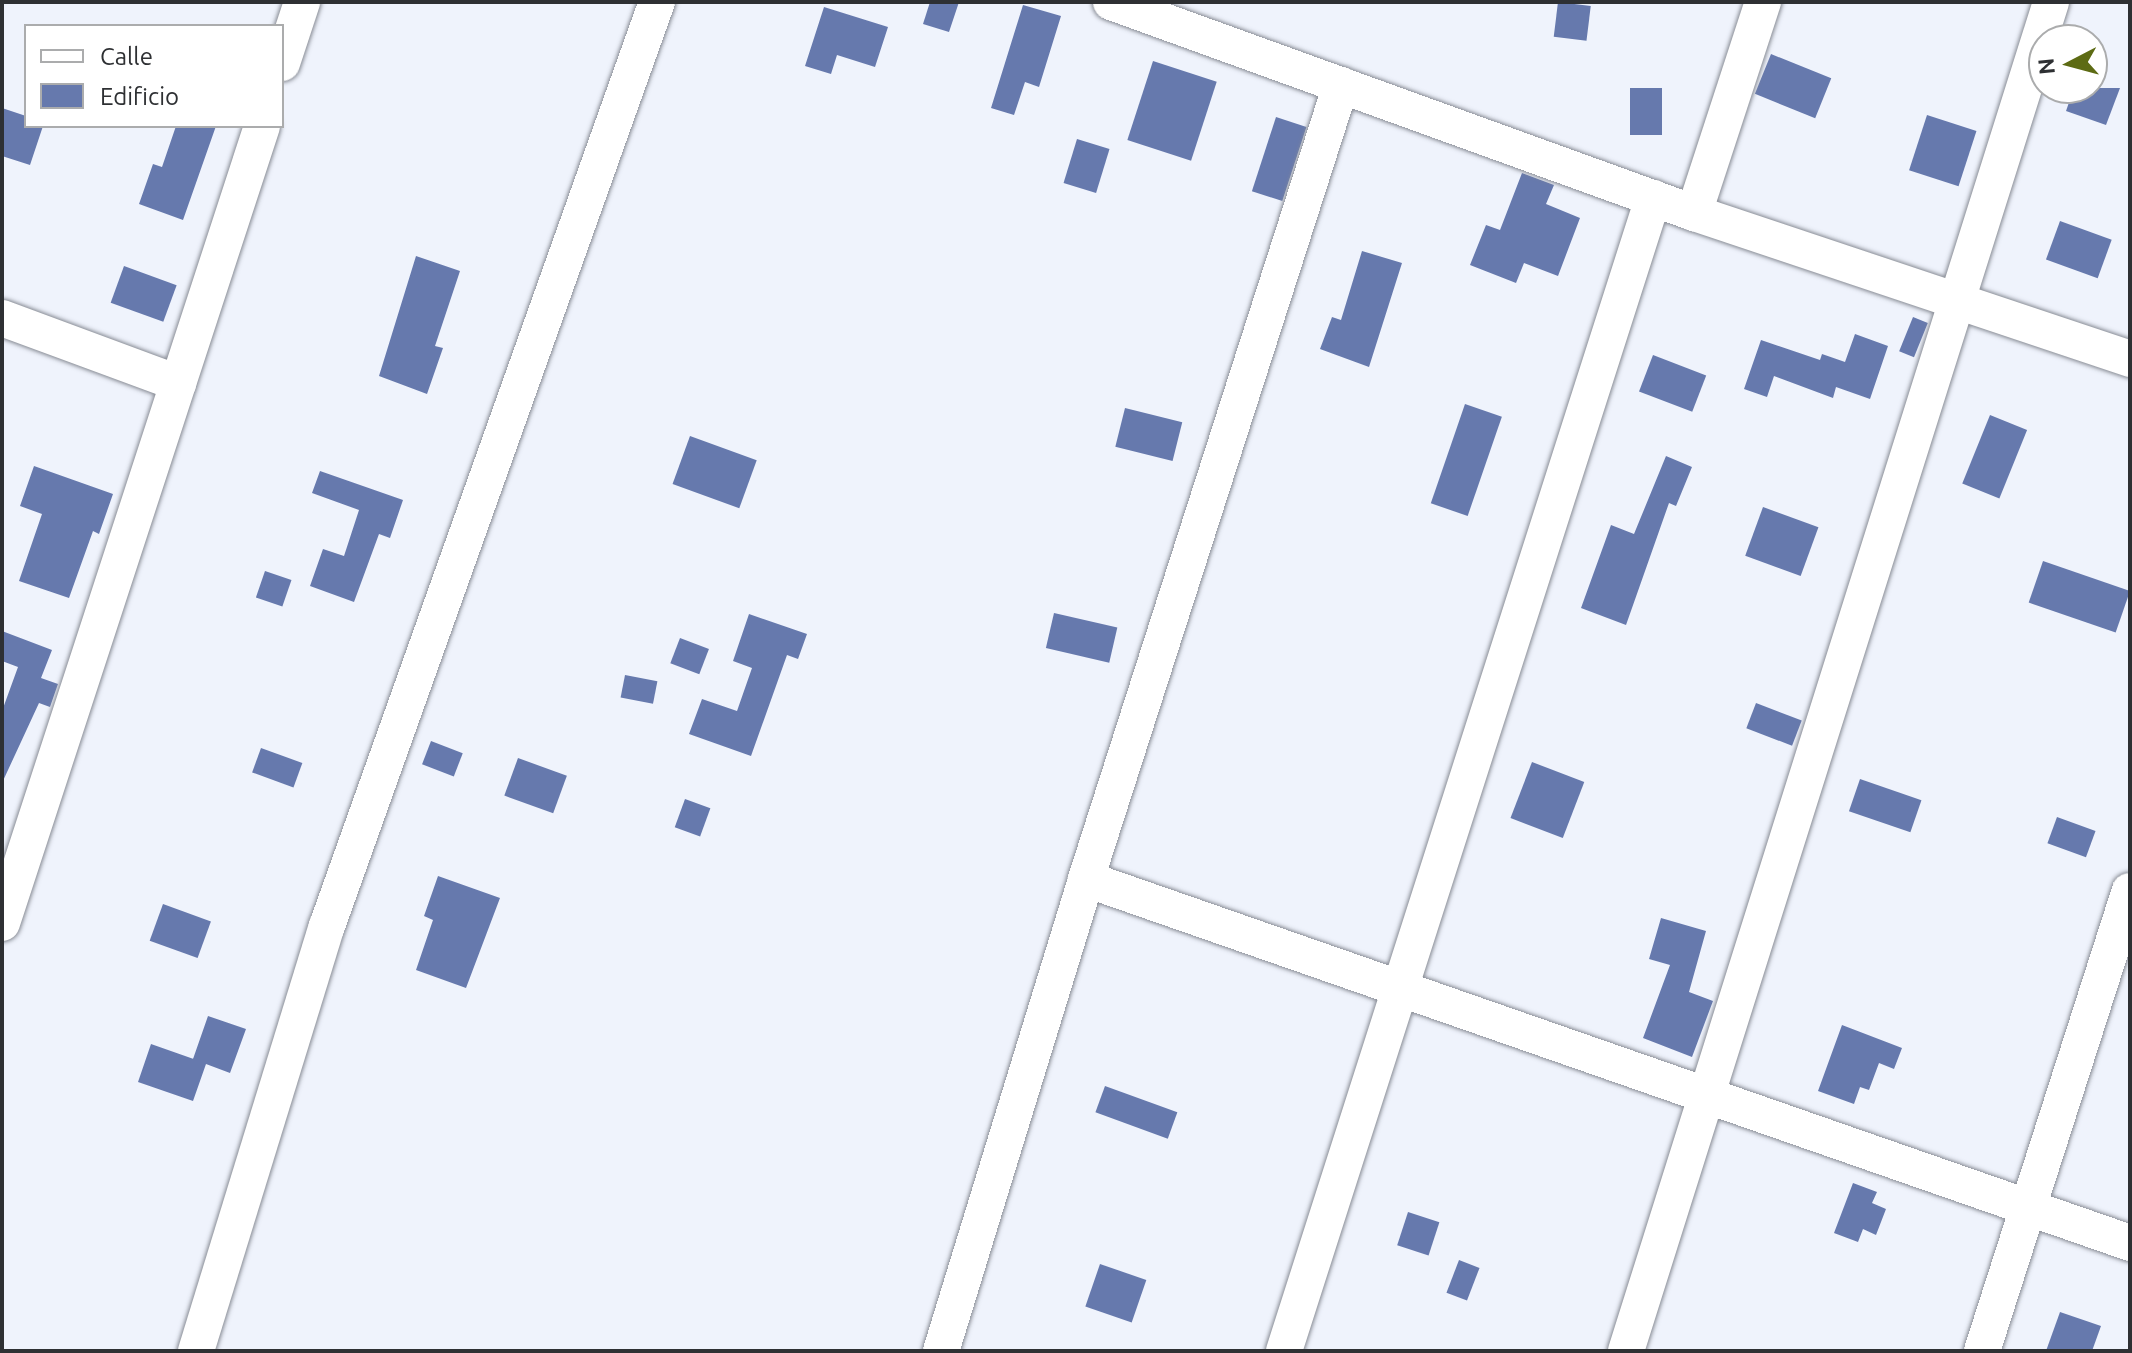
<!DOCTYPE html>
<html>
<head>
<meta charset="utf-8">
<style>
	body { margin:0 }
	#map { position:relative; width:2132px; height:1353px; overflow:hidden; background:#eff3fc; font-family:Ubuntu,sans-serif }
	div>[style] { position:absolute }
	.building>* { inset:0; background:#6679ad; transform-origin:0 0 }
	.roads { filter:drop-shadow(0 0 2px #888c95) drop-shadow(0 0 2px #888c95) }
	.minor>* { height:36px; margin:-18px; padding:0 18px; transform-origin:18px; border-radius:18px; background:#fff }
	span { translate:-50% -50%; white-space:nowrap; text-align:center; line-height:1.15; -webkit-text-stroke:6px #fff; paint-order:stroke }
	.frame { position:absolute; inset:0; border:4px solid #2e3033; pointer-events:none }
	.legend { position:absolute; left:24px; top:24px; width:260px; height:104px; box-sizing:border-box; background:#fff; border:2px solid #abacad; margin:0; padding:10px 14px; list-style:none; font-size:24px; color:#2e3033 }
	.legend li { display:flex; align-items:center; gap:16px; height:40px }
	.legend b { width:40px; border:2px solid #abacad }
	.north { position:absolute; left:2028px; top:24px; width:80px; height:80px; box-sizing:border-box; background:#fff; border:2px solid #abacad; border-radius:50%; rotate:264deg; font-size:22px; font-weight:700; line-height:32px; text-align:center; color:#2e3033 }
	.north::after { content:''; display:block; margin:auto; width:28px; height:36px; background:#5d6b14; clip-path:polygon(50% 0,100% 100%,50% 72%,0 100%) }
</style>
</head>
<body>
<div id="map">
	<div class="building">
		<div style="clip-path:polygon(930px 2px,959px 2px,949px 32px,923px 24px)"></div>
		<div style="left:1558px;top:2px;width:33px;height:35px;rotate:7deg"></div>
		<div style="clip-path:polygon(1023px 5px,1061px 16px,1039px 87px,1025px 82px,1014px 115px,991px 108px)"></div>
		<div style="clip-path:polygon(824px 7px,888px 27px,875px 67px,837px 55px,831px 74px,805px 66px)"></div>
		<div style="left:1771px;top:54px;width:65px;height:43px;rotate:22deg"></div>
		<div style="left:1153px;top:61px;width:67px;height:83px;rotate:18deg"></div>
		<div style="left:1630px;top:88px;width:32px;height:47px"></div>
		<div style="clip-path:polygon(2074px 88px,2120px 88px,2106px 125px,2066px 111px)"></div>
		<div style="clip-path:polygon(2px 108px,26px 116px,26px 126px,43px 126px,30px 165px,2px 156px)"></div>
		<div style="left:1927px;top:115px;width:52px;height:58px;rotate:18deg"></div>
		<div style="left:1276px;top:117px;width:32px;height:78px;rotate:18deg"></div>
		<div style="clip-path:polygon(176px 126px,216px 126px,183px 220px,139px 204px,153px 164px,162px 167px)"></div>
		<div style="left:1077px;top:139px;width:34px;height:46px;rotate:17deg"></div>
		<div style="clip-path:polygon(1522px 173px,1554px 185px,1546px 204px,1580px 218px,1558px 276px,1524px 263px,1516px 283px,1470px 265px,1486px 225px,1500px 230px)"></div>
		<div style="left:2060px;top:221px;width:55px;height:41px;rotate:20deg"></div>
		<div style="clip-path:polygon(1362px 251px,1402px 263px,1369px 367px,1320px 349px,1332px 317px,1341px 320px)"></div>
		<div style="clip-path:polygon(416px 256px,460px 271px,435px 346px,443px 348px,427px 394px,379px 376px)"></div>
		<div style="left:124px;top:266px;width:56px;height:39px;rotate:20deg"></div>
		<div style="left:1913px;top:317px;width:16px;height:37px;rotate:22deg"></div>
		<div style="clip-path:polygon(1855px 334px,1888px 346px,1870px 399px,1836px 387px,1833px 398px,1774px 376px,1767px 397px,1744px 389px,1761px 340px,1820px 360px,1822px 354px,1845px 362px)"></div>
		<div style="left:1653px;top:355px;width:57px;height:39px;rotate:21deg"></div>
		<div style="left:1465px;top:404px;width:39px;height:105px;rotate:19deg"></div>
		<div style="left:1125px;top:408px;width:59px;height:40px;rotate:14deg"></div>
		<div style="left:1990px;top:415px;width:40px;height:74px;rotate:22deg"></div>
		<div style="left:690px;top:436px;width:71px;height:51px;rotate:20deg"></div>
		<div style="clip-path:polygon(1666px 456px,1692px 467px,1676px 506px,1669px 503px,1626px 625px,1581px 608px,1611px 525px,1634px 534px)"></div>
		<div style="clip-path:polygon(34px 466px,113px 494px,99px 534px,93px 531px,69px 598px,19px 581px,42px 514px,20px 506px)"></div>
		<div style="clip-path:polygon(320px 471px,403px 500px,390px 538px,379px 534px,354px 602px,310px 586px,323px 549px,344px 556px,359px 510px,312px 493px)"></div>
		<div style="left:1763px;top:507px;width:59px;height:52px;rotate:20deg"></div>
		<div style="left:2043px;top:561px;width:92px;height:44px;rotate:19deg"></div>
		<div style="left:265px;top:571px;width:28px;height:28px;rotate:19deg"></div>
		<div style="left:1054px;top:613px;width:65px;height:36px;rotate:13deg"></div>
		<div style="clip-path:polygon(749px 614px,807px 634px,798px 659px,787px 655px,751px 756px,689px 734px,702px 699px,737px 711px,752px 668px,733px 661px)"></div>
		<div style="clip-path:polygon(2px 631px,52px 650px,41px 678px,58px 684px,50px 707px,39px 703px,2px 783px,2px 711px,18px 667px,2px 661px)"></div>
		<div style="left:680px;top:638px;width:31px;height:27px;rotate:21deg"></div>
		<div style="left:625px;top:675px;width:33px;height:23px;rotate:11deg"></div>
		<div style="left:1756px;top:703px;width:49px;height:27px;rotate:21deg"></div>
		<div style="left:431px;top:741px;width:34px;height:25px;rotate:21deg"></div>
		<div style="left:261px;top:748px;width:44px;height:26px;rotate:20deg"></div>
		<div style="left:518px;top:758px;width:52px;height:40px;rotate:20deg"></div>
		<div style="left:1532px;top:762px;width:56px;height:60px;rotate:21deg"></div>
		<div style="left:1860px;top:779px;width:65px;height:34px;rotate:19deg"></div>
		<div style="left:685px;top:799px;width:27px;height:30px;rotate:20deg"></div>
		<div style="left:2057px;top:817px;width:41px;height:28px;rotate:20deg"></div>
		<div style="clip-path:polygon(438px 876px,500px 898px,466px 988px,416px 970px,433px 920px,424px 916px)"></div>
		<div style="left:163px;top:904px;width:51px;height:39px;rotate:20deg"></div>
		<div style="clip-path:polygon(1661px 918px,1706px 931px,1689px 992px,1713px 1001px,1692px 1057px,1643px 1038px,1670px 965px,1649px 959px)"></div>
		<div style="clip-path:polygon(208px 1016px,246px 1029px,230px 1073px,206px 1064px,193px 1101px,138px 1082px,151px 1044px,205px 1063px,193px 1059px)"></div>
		<div style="clip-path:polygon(1842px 1025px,1902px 1048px,1894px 1069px,1879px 1063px,1869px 1090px,1860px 1087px,1854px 1104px,1818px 1091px)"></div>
		<div style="left:1105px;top:1086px;width:77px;height:28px;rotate:20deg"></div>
		<div style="clip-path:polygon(1853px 1183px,1877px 1192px,1872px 1203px,1886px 1209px,1876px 1235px,1863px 1229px,1858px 1242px,1834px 1233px)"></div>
		<div style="left:1408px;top:1212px;width:33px;height:35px;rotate:18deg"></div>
		<div style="left:1459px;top:1260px;width:22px;height:35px;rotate:21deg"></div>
		<div style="left:1100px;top:1264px;width:49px;height:45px;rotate:19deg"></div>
		<div style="clip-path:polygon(2060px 1312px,2101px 1326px,2092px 1351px,2046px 1351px)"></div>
	</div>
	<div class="roads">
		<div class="minor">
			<div style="left:1111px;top:2px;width:620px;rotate:19.9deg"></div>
			<div style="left:1694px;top:213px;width:460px;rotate:18.5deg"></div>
			<div style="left:282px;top:63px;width:64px;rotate:-71.8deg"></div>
			<div style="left:1694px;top:213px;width:222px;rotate:-71.9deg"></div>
			<div style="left:2px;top:318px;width:188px;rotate:20.3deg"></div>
			<div style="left:1086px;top:879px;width:1106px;rotate:19.22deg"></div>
			<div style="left:2px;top:923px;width:838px;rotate:-71.93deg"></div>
			<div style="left:196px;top:1351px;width:445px;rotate:-72.9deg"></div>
			<div style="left:327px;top:926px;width:981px;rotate:-70.35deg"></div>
			<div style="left:941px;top:1351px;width:494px;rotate:-72.9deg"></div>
			<div style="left:1086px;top:879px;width:834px;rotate:-72.2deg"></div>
			<div style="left:1284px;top:1351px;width:1211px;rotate:-72.25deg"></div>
			<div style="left:1626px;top:1351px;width:1414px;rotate:-72.51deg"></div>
			<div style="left:1982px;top:1351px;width:483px;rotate:-72.2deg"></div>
		</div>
	</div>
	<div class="frame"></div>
	<ul class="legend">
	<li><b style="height:10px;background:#fff"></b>Calle</li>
	<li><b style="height:22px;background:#6679ad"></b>Edificio</li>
	</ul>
	<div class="north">N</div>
</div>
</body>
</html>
